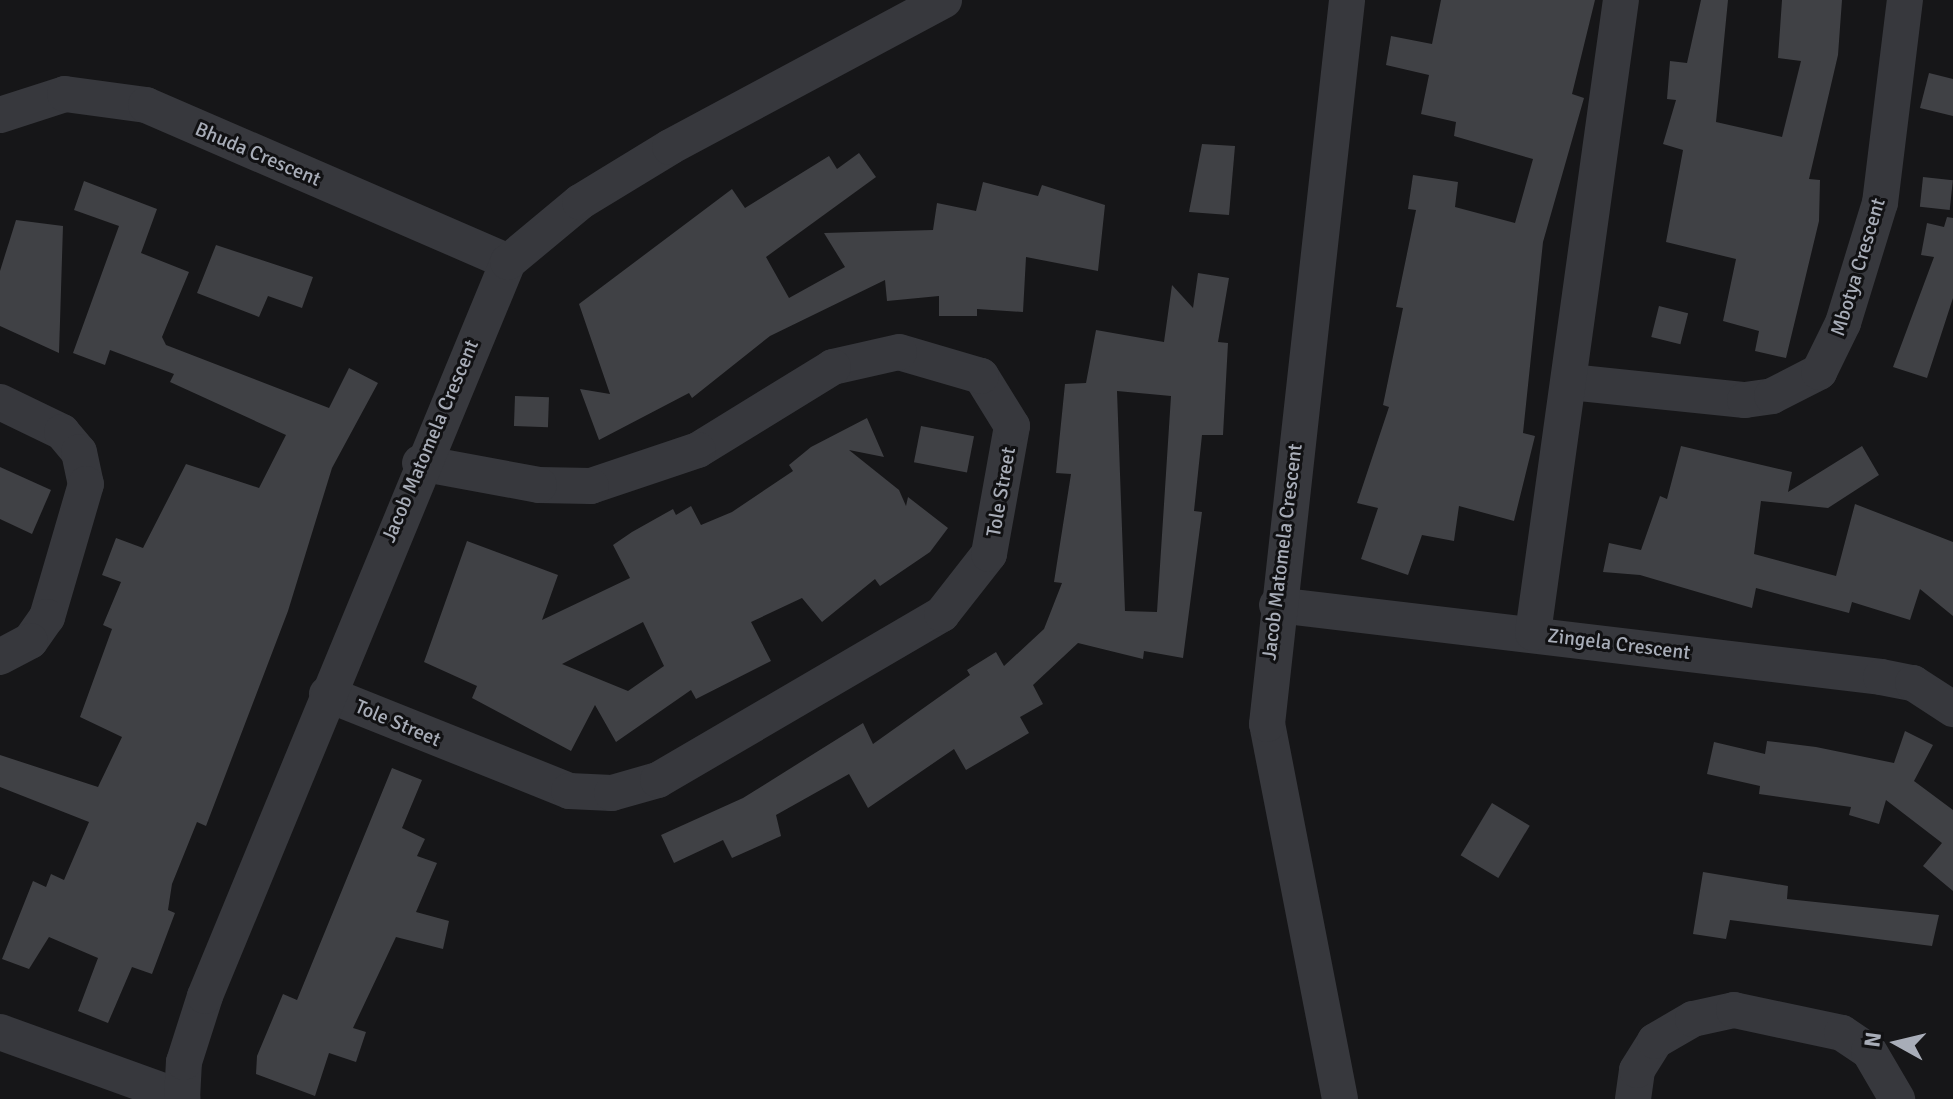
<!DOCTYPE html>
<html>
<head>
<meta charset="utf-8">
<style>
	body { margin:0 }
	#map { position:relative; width:1953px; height:1099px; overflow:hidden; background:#161618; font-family:Signika,sans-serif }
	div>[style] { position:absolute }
	.building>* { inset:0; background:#404145; transform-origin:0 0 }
	.minor>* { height:36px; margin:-18px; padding:0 18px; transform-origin:18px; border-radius:18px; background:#37383d }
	span { translate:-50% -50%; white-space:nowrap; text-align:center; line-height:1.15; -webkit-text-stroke:6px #111113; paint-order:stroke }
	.street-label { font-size:20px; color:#a8adb8 }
	.north { position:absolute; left:1857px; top:1003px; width:80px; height:80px; -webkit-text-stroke:6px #111113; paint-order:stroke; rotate:278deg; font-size:22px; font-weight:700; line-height:32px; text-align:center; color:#a8adb8 }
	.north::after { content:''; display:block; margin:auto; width:28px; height:36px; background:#a8adb8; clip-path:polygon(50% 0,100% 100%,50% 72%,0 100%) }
</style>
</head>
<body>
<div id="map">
	<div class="building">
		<div style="clip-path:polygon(1441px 0,1595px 0,1572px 94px,1584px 98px,1543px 242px,1523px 433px,1535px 436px,1514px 521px,1459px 506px,1454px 541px,1422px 535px,1408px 575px,1361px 559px,1378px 508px,1357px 503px,1389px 407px,1383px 405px,1403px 308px,1396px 307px,1416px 210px,1408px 209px,1413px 175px,1458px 182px,1455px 207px,1515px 223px,1533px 159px,1454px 136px,1456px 122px,1421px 114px,1429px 75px,1386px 65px,1391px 36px,1432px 44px)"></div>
		<div style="clip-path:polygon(1701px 0,1728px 0,1716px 122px,1782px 137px,1801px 61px,1778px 58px,1782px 0,1842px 0,1838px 55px,1809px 179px,1820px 180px,1819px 221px,1786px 358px,1755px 351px,1759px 331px,1723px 321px,1736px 259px,1666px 242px,1683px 150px,1663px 144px,1676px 100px,1667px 99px,1670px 61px,1687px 63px)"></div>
		<div style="clip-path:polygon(1929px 73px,1953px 79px,1953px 116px,1920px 108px)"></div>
		<div style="clip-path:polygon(1202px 144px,1235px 146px,1229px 215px,1189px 212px)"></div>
		<div style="clip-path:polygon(859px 153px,876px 177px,766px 257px,789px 298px,845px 267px,824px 233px,933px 230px,937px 203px,976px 211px,983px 182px,1038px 196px,1042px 185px,1105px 205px,1098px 271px,1026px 257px,1023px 312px,977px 309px,977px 316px,939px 316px,939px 296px,887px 301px,885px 280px,770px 336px,692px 398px,689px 393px,599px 440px,580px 389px,610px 394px,579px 304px,732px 189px,745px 208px,829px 156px,837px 169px)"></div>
		<div style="left:1923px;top:177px;width:30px;height:30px;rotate:6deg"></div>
		<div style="clip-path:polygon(84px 181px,157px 209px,141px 253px,189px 272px,162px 337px,166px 345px,329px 408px,349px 368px,378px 383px,332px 468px,288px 611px,206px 826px,197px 822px,172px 884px,168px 910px,175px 913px,152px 974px,132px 967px,108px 1023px,78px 1011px,98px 958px,49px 937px,29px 969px,2px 959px,33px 881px,46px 887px,51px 874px,64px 880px,89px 822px,0 787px,0 755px,98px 787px,122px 737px,80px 717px,112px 629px,103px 625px,121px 582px,102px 575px,116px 538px,143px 548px,186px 464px,259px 488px,286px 435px,170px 382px,174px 374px,110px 350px,105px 365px,73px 353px,119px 226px,74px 210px)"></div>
		<div style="clip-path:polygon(1947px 217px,1953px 218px,1953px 298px,1927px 378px,1893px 367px,1934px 257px,1921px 255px,1927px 223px,1944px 227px)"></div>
		<div style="clip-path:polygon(16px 220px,63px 226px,59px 353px,0 326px,0 271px)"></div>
		<div style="clip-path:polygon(216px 245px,313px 277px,302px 308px,268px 296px,259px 317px,197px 293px)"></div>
		<div style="clip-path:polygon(evenodd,1198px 273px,1229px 278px,1218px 342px,1228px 343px,1223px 435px,1202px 435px,1194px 511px,1202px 512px,1183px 658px,1144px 651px,1143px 659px,1078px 643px,1033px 685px,1043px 704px,1020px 717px,1029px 733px,966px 770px,954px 749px,868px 808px,849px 774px,776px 815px,781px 836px,732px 858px,723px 840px,674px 863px,661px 835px,743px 798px,863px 723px,873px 744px,970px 675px,967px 670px,996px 652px,1004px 666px,1044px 629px,1062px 583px,1054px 582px,1071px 474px,1056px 473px,1065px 384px,1086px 383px,1096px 330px,1164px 342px,1172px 285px,1193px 308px,1198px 273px,1117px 391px,1171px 396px,1157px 612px,1125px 611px,1117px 391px)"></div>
		<div style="left:1659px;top:306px;width:30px;height:32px;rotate:14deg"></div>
		<div style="left:515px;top:396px;width:34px;height:30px;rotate:2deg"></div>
		<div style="clip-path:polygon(evenodd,867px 418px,884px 457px,849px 450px,899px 490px,906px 506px,908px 497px,948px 528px,930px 552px,880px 586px,875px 579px,822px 622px,802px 598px,751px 622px,771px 661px,696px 699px,691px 690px,616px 742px,595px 705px,571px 751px,472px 698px,477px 686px,424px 662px,467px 541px,558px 575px,542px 620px,630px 578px,613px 545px,632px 532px,673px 509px,676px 515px,691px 506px,701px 525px,732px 512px,793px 471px,789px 465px,811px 447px,867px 418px,643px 622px,664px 666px,628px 691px,562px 664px,643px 622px)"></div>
		<div style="left:921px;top:426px;width:54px;height:37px;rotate:11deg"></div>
		<div style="clip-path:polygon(1681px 446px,1792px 472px,1788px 492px,1862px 446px,1879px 475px,1828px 508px,1761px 501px,1754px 554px,1836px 576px,1855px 504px,1953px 542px,1953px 616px,1920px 589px,1910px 620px,1852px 602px,1849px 613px,1756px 588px,1752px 608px,1640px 575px,1603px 572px,1609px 543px,1641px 550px,1660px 496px,1667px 499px)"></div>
		<div style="clip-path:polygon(0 467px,51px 490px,32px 534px,0 519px)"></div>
		<div style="clip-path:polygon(1905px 731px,1933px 745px,1914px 781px,1953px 810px,1953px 891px,1923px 866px,1942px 843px,1886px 800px,1879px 824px,1849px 815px,1851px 807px,1759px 794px,1760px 786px,1707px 774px,1714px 742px,1765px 754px,1767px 741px,1816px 747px,1894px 763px)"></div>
		<div style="clip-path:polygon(392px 768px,422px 780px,402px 828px,425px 839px,417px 856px,437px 863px,416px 912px,449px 921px,443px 949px,396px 937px,353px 1028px,366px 1032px,356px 1062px,329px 1053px,315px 1096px,256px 1074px,257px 1056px,283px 994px,297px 1000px)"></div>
		<div style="left:1492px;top:803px;width:44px;height:61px;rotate:31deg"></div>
		<div style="clip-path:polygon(1703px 872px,1788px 886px,1787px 899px,1939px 915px,1932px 946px,1730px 920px,1726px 939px,1693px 934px)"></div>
	</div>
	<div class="minor">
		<div style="left:0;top:115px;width:68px;rotate:-17.9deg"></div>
		<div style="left:65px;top:94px;width:82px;rotate:7.7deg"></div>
		<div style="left:146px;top:105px;width:395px;rotate:23.4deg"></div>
		<div style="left:1570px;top:382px;width:176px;rotate:5.9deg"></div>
		<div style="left:1745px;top:400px;width:27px;rotate:-8deg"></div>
		<div style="left:1772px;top:396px;width:53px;rotate:-27.1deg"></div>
		<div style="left:1819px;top:372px;width:55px;rotate:-63.9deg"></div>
		<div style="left:1843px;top:323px;width:126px;rotate:-72.9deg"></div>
		<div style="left:1880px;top:203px;width:205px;rotate:-83deg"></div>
		<div style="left:0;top:402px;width:69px;rotate:25.8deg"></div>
		<div style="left:62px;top:432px;width:26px;rotate:50deg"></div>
		<div style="left:79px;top:452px;width:33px;rotate:78deg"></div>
		<div style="left:86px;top:484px;width:139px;rotate:106.3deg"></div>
		<div style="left:47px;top:617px;width:29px;rotate:125deg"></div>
		<div style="left:30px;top:641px;width:34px;rotate:152deg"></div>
		<div style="left:1277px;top:605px;width:608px;rotate:6.8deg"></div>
		<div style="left:1881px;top:677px;width:33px;rotate:11deg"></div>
		<div style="left:1913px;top:683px;width:48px;rotate:33deg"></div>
		<div style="left:1533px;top:633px;width:639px;rotate:-82.09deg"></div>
		<div style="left:327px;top:694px;width:261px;rotate:21.8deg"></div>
		<div style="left:569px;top:791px;width:43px;rotate:2.7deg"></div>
		<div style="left:612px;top:793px;width:48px;rotate:-15.8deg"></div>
		<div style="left:658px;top:780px;width:329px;rotate:-30.3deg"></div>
		<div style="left:942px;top:614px;width:76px;rotate:-51.9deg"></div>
		<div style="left:989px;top:554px;width:130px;rotate:-79.8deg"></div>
		<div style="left:1012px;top:426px;width:59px;rotate:-121.8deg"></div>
		<div style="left:981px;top:376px;width:85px;rotate:-163.7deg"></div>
		<div style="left:899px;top:352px;width:68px;rotate:167.2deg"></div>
		<div style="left:833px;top:367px;width:158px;rotate:148.4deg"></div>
		<div style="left:698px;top:450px;width:113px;rotate:161.4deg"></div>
		<div style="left:591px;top:486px;width:52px;rotate:-178.9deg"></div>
		<div style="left:539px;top:485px;width:121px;rotate:-169.5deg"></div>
		<div style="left:0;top:1032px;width:194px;rotate:19.9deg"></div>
		<div style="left:182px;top:1099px;width:37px;rotate:-87deg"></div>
		<div style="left:184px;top:1062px;width:69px;rotate:-72.3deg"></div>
		<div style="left:205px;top:996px;width:794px;rotate:-67.57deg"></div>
		<div style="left:508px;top:262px;width:94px;rotate:-39.8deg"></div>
		<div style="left:580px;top:202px;width:105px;rotate:-31.4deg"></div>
		<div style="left:670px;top:147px;width:311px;rotate:-28.2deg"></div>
		<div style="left:1340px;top:1099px;width:382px;rotate:-101deg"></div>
		<div style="left:1267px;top:724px;width:728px;rotate:-83.69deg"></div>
		<div style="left:1633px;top:1099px;width:29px;rotate:-82deg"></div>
		<div style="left:1637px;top:1070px;width:34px;rotate:-58deg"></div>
		<div style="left:1655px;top:1041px;width:44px;rotate:-30.1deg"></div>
		<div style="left:1693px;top:1019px;width:42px;rotate:-12.4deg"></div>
		<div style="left:1734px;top:1010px;width:110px;rotate:12deg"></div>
		<div style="left:1842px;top:1033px;width:32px;rotate:34deg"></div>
		<div style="left:1869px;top:1051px;width:56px;rotate:59.7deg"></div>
	</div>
	<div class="street-label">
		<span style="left:258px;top:154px;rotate:23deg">Bhuda Crescent</span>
		<span style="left:1858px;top:267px;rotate:-73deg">Mbotya Crescent</span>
		<span style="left:430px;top:441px;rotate:-67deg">Jacob Matomela Crescent</span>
		<span style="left:1001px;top:492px;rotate:-80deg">Tole Street</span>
		<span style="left:1282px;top:552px;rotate:-83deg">Jacob Matomela Crescent</span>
		<span style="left:1619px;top:644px;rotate:7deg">Zingela Crescent</span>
		<span style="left:398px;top:723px;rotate:23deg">Tole Street</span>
	</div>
	<div class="north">N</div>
</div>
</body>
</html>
